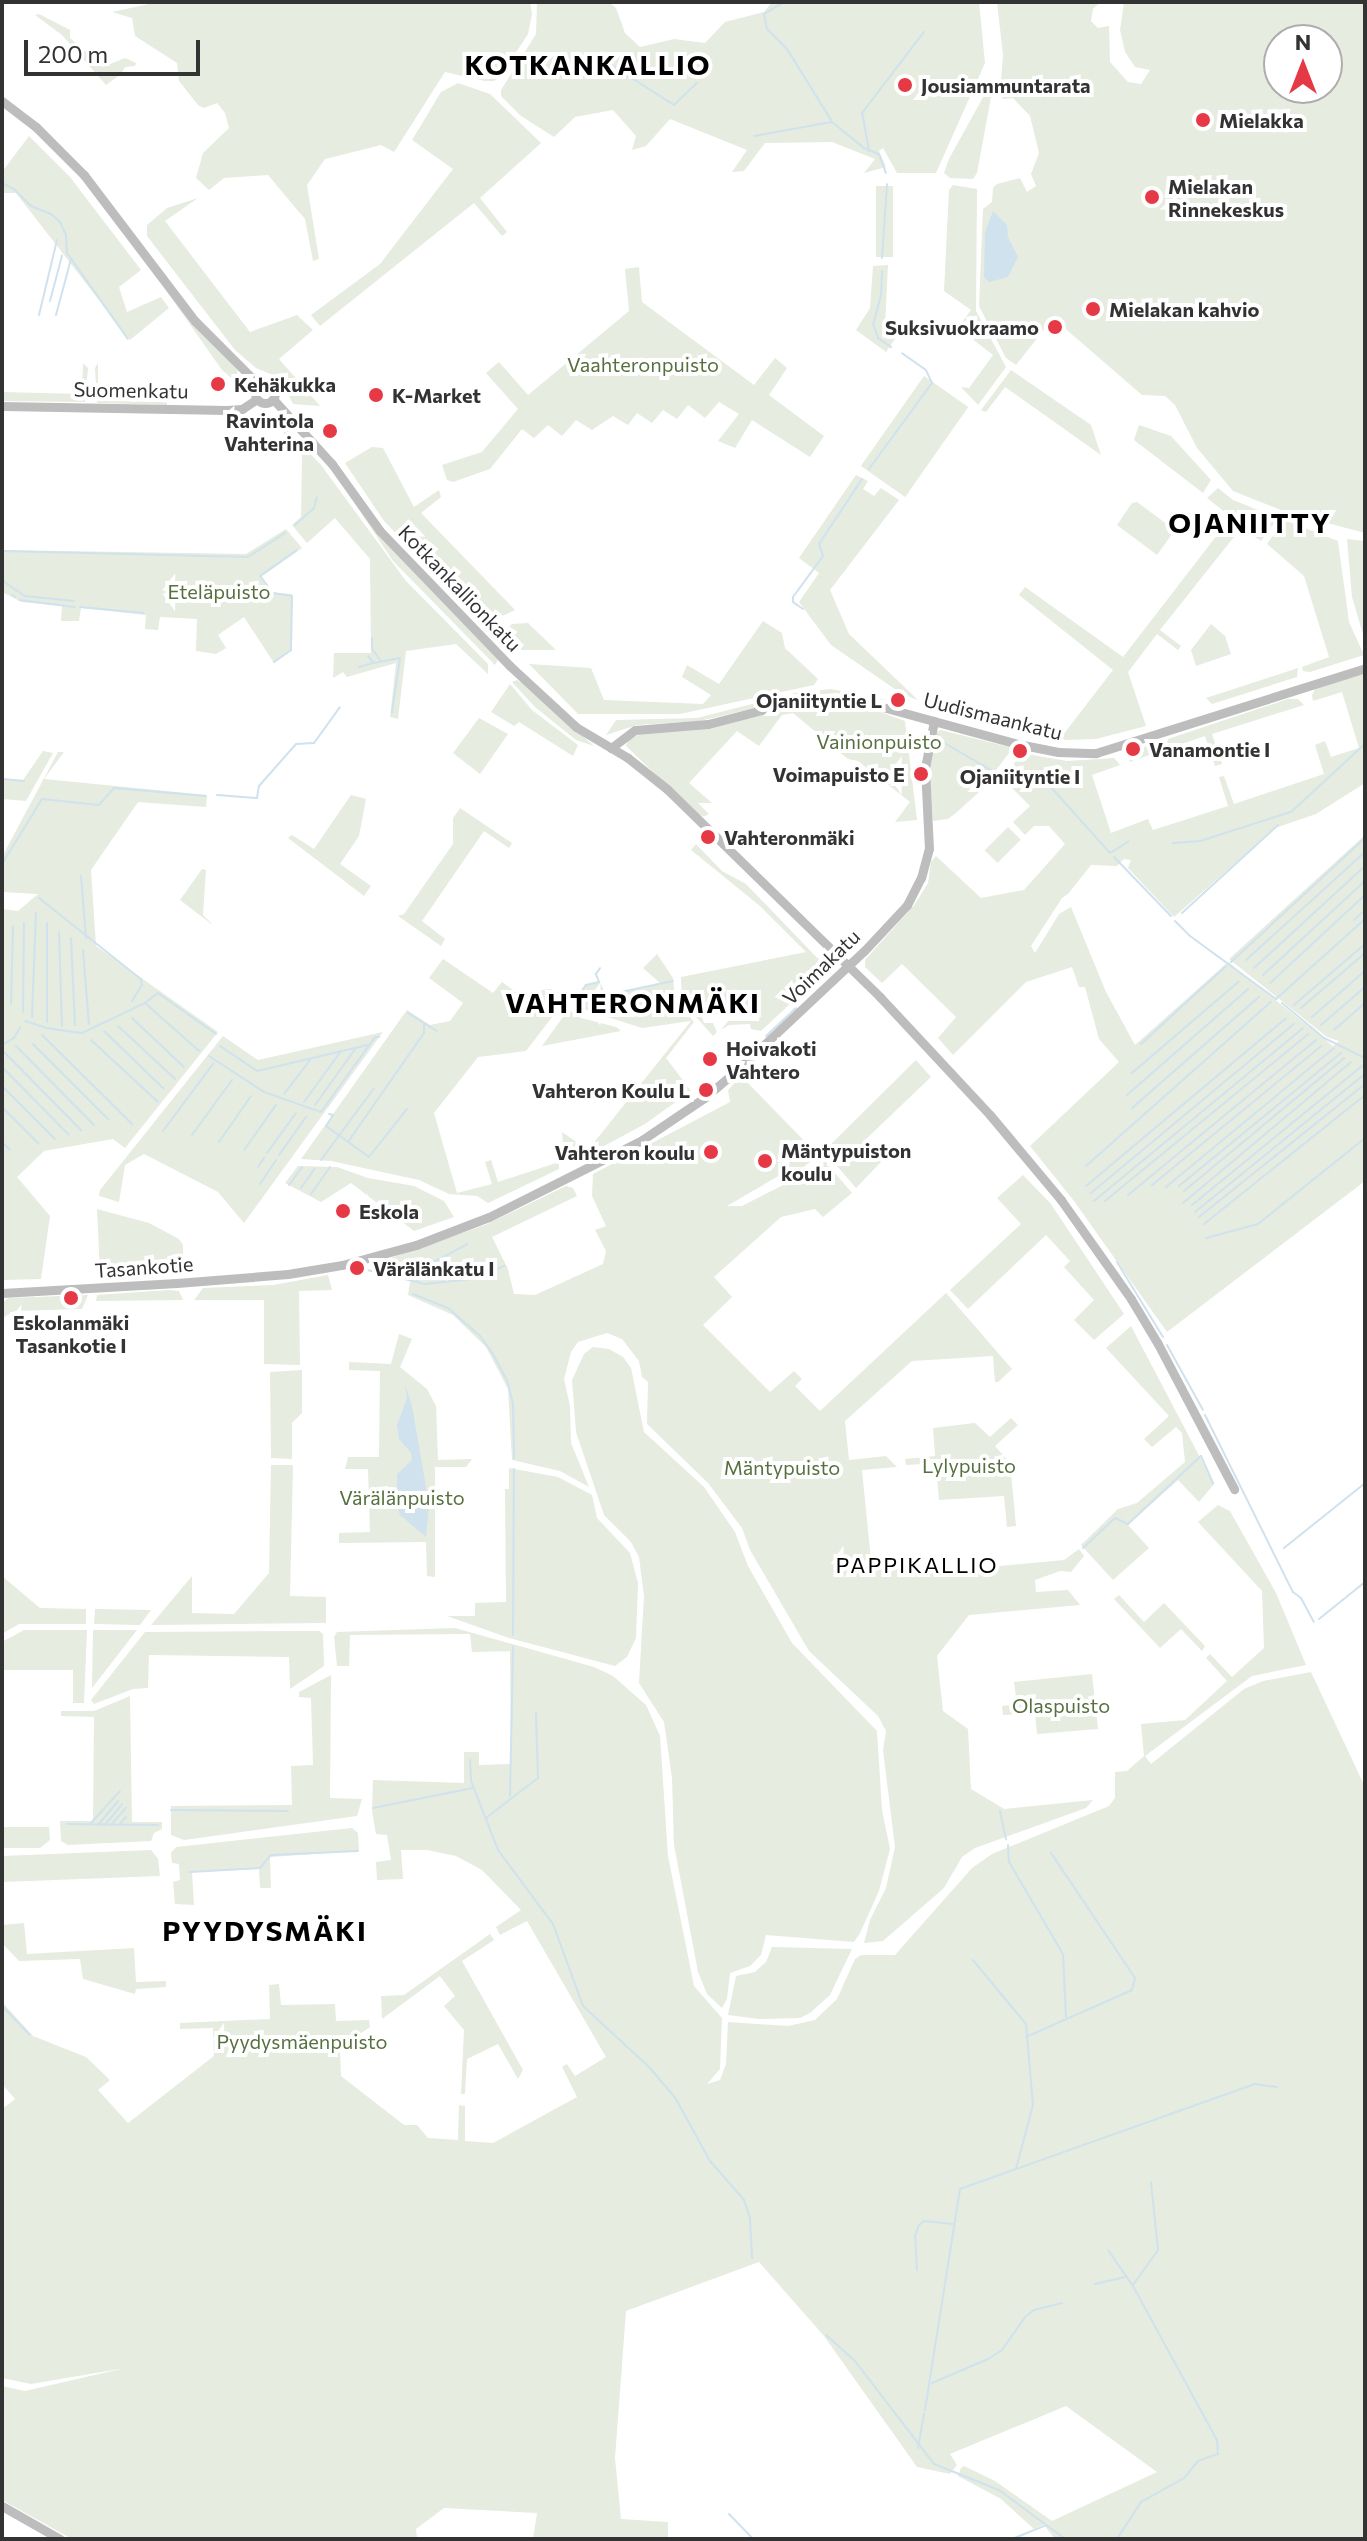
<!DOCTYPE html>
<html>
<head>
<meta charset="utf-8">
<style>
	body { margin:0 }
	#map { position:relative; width:1367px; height:2541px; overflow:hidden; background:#fff; font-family:Commissioner,sans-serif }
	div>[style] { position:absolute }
	.green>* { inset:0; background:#e6ecdf; transform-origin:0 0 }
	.water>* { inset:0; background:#cfe2ee }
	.stream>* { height:2px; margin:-1px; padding:0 1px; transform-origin:1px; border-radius:1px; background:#cfe2ee }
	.secondary>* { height:9px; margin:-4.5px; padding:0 4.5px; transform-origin:4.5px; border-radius:4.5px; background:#bdbdbd }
	.secondary>.ring { margin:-4.5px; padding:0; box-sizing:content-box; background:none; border:9px solid #bdbdbd; border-radius:50% }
	.dots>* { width:22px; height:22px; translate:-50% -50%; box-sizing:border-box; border:4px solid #fff; border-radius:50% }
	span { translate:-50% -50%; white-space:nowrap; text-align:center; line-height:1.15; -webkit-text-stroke:8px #fff; paint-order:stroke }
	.poi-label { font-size:20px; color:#333; font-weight:700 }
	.left { translate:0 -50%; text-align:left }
	.right { translate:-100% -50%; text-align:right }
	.park-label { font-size:20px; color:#56703f }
	.street-label { font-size:20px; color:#333 }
	.neighbourhood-label { font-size:22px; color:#000; letter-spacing:2px }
	.district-label { font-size:28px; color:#000; font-weight:700; letter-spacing:2px }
	.frame { position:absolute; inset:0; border:4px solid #333; pointer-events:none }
	.north { position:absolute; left:1263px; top:24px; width:80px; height:80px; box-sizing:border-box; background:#fff; border:2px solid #adadad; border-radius:50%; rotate:0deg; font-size:22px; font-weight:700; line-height:32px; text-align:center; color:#333 }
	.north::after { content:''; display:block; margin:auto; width:28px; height:36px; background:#e63946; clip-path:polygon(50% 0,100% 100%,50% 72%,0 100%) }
	.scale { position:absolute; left:24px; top:40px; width:176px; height:36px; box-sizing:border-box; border:4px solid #333; border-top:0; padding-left:10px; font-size:24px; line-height:28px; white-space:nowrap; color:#333; -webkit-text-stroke:6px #fff; paint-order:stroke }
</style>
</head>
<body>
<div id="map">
	<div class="green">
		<div style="clip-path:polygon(158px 2px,530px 2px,532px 14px,528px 34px,500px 77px,494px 81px,485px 81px,445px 72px,394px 152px,381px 145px,325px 159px,307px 185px,319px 259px,313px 261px,305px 219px,268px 175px,224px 178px,209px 190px,196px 178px,203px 153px,229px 128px,225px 113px,217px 103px,204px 108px,198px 105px,179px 81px,177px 63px,135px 36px,132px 18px,112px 12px)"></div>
		<div style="clip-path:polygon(537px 2px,609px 2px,616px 8px,625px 33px,640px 47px,674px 39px,705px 43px,725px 22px,764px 12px,772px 2px,979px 2px,985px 63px,936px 173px,897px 173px,883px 148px,879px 151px,886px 167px,864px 173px,875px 159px,832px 142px,765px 143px,744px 171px,732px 172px,747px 150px,670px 119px,646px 146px,632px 150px,636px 136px,613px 110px,575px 117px,554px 137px,521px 116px,501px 96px,501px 90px,536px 34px)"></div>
		<div style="clip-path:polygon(evenodd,997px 2px,1100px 2px,1093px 9px,1091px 21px,1098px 28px,1109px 26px,1110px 62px,1128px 82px,1141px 84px,1150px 70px,1135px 67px,1125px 52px,1120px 30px,1124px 2px,1365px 2px,1365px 533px,1286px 512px,1233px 491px,1197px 448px,1175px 405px,1165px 396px,1142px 395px,1053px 318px,1016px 365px,1006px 358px,979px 306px,983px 209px,992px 202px,993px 188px,997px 184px,1020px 178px,1027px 192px,1036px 186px,1031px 174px,1039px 153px,1030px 116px,1013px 98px,1003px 99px,1000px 93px,1003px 55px,997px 2px,1279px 40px,1327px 40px,1327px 88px,1279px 88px,1279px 40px)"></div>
		<div style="clip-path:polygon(39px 14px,70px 30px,70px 38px,103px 67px,125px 58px,136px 63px,135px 66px,125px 67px,121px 74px,106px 85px,62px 35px,35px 15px)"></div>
		<div style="clip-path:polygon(458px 83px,490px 94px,541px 143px,480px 198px,507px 232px,502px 236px,474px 203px,320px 326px,311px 315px,380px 264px,453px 169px,412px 140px,441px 92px)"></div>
		<div style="clip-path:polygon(987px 90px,992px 92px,977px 173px,973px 179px,950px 178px,944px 173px,949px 159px)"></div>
		<div style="clip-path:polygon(29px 136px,70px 177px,141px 270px,119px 287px,127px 312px,161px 297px,169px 308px,130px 340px,16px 193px,4px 193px,2px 172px)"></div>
		<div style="clip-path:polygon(953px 185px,977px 189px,976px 311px,1006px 367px,978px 405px,961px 387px,969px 388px,993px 355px,958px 328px,971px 310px,944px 291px,949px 190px)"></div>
		<div style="left:876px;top:186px;width:17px;height:71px"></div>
		<div style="clip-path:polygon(198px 198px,165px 221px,250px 332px,297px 315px,313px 330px,279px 359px,320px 406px,293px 404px,280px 378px,256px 368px,235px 350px,147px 236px,147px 225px,167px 208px)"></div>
		<div style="clip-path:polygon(888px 265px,885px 328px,897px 336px,886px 352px,856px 330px,870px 308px,873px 266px)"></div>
		<div style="clip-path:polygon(639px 267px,642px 302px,754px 385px,775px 358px,787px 368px,769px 395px,824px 436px,810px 457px,752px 420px,735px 448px,718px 441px,739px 414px,719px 402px,705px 418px,688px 405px,677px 419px,663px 410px,652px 423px,637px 413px,628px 425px,613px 416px,592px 430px,576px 420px,562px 436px,548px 425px,534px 438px,522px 429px,490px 469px,453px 482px,447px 480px,442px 465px,482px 452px,518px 409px,486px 373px,499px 362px,528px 395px,629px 311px,625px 269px)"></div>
		<div style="clip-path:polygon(158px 279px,237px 370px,244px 382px,235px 381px,222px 370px)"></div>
		<div style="clip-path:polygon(83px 363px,88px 368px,85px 402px,2px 401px,2px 392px,82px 394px)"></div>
		<div style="clip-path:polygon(98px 363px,98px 394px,154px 391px,167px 399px,167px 405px,97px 403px,95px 368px)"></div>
		<div style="clip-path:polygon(1011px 370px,1091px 425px,1101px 455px,1005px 387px,986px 412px,981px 410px)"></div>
		<div style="left:924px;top:376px;width:54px;height:110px;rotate:35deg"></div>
		<div style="clip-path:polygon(1139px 425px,1171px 436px,1211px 480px,1203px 493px,1134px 440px)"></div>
		<div style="clip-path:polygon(286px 429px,321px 465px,406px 581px,488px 664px,488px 674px,456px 644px,406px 651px,398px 719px,390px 717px,396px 663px,347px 677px,343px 672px,333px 678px,334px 653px,371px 653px,370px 559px,335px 518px,307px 543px,292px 525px,301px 517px,302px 456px,285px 439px,283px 430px)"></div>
		<div style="clip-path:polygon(372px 447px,383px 448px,414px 507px,439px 490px,441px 497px,421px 513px,515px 610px,490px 622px,440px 578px,384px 521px,345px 463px)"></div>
		<div style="clip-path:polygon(856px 475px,868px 481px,863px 489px,874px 496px,881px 488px,899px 500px,830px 590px,849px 634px,918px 700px,902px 694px,831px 645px,799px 602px,819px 573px,799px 558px)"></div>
		<div style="clip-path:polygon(341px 483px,380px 537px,498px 660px,495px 665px,393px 561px)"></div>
		<div style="clip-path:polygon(1218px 488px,1233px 500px,1278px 518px,1261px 541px,1241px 528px,1160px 630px,1181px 646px,1178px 650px,1157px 634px,1128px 672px,1146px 726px,1096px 739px,1066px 740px,945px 710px,945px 703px,1063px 735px,1113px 670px,1019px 595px,1025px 587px,1123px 657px,1231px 517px,1207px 498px)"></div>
		<div style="clip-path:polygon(1137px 502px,1172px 528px,1172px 534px,1157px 555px,1117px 525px,1132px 503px)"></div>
		<div style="clip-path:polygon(1284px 520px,1338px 541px,1349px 622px,1364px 655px,1310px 672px,1303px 671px,1302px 667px,1329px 657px,1304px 576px,1267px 544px)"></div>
		<div style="clip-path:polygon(286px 529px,302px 548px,261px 577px,274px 593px,292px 594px,292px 650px,274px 663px,244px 617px,218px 635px,226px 648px,216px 654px,196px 651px,197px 619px,160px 617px,158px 630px,145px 629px,146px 615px,81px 608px,79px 621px,61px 621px,62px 606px,22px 602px,2px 592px,2px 550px,246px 554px)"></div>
		<div style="clip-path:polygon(1347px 539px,1365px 541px,1365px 641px,1352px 597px)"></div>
		<div style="clip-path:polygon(763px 621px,782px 633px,785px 648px,818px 679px,814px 685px,680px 714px,578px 714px,529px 664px,591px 668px,604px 700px,703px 704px,711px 695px,682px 677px,687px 665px,719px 684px)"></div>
		<div style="clip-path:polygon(528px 623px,556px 650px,522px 650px,503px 633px,512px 624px)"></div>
		<div style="clip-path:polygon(1211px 624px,1225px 636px,1231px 654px,1196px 666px,1191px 650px)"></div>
		<div style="clip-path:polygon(1298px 668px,1297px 677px,1212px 704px,1206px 698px)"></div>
		<div style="clip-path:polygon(1365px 673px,1365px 783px,1316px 814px,1275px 828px,1174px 917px,1128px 868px,1131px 860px,1124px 859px,1117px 866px,1091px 865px,1068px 894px,1062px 898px,1031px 946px,1035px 953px,1059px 914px,1071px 907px,1106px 992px,1135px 1045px,1228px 962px,1333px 1046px,1339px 1041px,1327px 1037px,1229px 959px,1365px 835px,1365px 1181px,1167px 1332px,1074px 1201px,1030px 1146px,1119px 1062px,1099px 1039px,1085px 987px,1079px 987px,1072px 967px,1026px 982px,953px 1055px,938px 1038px,956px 1017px,902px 964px,882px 983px,865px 967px,865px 960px,915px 904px,928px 883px,931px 862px,936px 856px,981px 898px,1024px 890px,1065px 844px,1049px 826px,1034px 826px,1025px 835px,1013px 822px,1030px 806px,1004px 780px,1021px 753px,1067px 761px,1114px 758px,1120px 765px,1092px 775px,1111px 833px,1148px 819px,1153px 830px,1228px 806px,1219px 777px,1224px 776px,1234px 804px,1324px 774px,1315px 745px,1325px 741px,1331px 757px,1359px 748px,1342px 692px,1313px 701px,1312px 695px,1315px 689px)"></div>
		<div style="clip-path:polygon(517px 680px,523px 684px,594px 746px,576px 740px,535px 707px,512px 682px)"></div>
		<div style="clip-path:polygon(510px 684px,532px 710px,578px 745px,573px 756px,519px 722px,514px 726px,491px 712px)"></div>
		<div style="clip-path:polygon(831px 689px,892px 701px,837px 693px,810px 695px,700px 721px,637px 725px,606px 735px,616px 720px,697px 718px,795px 693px)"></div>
		<div style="clip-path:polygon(1288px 699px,1298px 699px,1304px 705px,1212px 734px,1222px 764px,1215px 766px,1205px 736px,1129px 762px,1132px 751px)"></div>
		<div style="clip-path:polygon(829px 701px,858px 704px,905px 721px,917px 820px,895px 822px,910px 802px,858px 761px,848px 759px,793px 713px,782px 715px,759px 746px,737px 731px,689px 783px,712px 803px,698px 803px,709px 814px,705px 816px,698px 815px,626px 746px,628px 740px,641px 734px,713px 726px)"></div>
		<div style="clip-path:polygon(479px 718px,508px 734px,480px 774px,453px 753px)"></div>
		<div style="clip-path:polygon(941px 730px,1013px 748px,979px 792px,957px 812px,948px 819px,933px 821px,929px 764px,936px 732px)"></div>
		<div style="clip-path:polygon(43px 751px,53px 753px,26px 801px,2px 799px,2px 778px,23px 780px)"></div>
		<div style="clip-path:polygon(58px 752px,64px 752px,44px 779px,207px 795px,206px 807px,138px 802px,91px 870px,96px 946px,218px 1032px,125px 1148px,113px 1139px,44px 1151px,17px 1177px,50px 1216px,41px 1279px,2px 1280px,2px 909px,18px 911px,38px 894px,2px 892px,2px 857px)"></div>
		<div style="clip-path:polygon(351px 795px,366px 799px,359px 836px,340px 864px,371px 886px,364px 896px,288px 838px,292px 835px,314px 849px)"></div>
		<div style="clip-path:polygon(460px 808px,512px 843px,509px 848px,484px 831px,422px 921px,445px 939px,441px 946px,398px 916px,404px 914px,453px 844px,453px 818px)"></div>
		<div style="left:1008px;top:827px;width:18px;height:33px;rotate:45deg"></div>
		<div style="clip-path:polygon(696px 844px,722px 871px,746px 884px,824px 965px,823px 973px,761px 1031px,751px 1029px,750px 1024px,729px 1025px,721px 1030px,728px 1021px,759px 1021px,760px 1014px,747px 1008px,739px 1015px,732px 1010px,702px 1017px,704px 1023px,713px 1023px,717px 1032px,713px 1036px,682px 1001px,681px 977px,806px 952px,760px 906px,691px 850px)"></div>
		<div style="clip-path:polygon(202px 869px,206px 870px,203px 915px,214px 926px,180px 900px)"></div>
		<div style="clip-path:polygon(657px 954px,673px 978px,675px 1000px,694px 1022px,666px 1058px,691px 1091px,645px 1124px,576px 1161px,563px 1145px,562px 1132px,588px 1150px,691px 1021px,642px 1028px,586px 1010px,573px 1001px,586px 984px,600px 982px,606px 995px,660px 983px,643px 968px)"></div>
		<div style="clip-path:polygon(443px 959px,493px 993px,502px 982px,517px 993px,551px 989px,566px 999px,526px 1051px,478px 1057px,434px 1113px,457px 1193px,492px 1184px,485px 1162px,491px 1160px,498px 1182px,559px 1162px,559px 1169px,488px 1203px,477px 1196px,449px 1194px,419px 1180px,331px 1161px,301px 1159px,407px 1010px,430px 1025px,450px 1021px,463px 1003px,429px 978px)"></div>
		<div style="clip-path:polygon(568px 1010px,581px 1018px,616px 1027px,621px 1031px,542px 1046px)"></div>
		<div style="clip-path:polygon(383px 1032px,244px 1223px,218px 1192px,144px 1154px,125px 1165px,119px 1202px,99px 1196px,100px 1190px,223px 1036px,258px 1060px)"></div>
		<div style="clip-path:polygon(916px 1060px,931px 1077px,863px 1142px,881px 1162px,856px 1188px,824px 1151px)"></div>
		<div style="clip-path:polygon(741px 1076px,819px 1156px,789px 1177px,787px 1171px,727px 1206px,742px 1206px,795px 1179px,823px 1159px,852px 1193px,823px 1217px,815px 1209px,781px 1217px,714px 1277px,732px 1297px,703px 1325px,770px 1392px,794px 1371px,802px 1379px,795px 1386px,820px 1411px,946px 1293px,1012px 1369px,998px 1382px,995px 1382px,993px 1356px,912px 1361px,845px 1421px,849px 1460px,886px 1456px,897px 1467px,862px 1470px,871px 1560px,904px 1558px,905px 1575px,1064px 1560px,1079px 1549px,1084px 1556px,1071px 1572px,1060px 1571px,1035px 1580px,1036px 1592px,1068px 1590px,1080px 1605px,969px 1615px,937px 1656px,943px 1711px,968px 1729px,971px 1789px,1004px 1809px,1093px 1800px,1086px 1808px,975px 1848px,962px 1857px,944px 1888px,883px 1941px,864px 1943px,870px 1920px,886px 1888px,895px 1847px,883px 1750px,886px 1731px,878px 1716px,809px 1651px,750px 1550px,742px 1528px,708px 1483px,647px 1424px,648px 1382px,642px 1377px,639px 1361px,622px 1339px,607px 1333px,578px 1342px,571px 1352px,564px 1379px,570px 1406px,571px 1443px,589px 1487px,560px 1471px,512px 1460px,508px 1389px,486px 1347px,453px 1315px,408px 1295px,411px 1276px,375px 1267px,382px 1261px,485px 1225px,566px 1186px,573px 1188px,577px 1196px,492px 1237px,508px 1269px,514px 1294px,535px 1295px,603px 1264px,606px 1251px,595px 1230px,606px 1226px,592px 1196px,593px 1174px,730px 1102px,728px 1090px)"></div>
		<div style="clip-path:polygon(298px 1166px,337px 1167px,368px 1178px,414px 1186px,444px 1201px,454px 1217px,414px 1231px,351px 1183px,321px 1202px,285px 1183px)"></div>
		<div style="clip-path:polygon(1023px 1175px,1051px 1204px,1124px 1314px,1094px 1340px,1074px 1320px,1094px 1300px,1064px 1267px,1070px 1261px,1046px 1235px,968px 1309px,950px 1290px,1021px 1224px,997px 1198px)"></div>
		<div style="clip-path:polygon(97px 1209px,149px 1223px,179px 1239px,183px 1245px,183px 1270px,123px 1275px,100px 1272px)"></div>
		<div style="clip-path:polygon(328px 1275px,332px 1290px,299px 1291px,300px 1365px,264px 1364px,264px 1300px,194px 1300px,203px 1288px,273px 1285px)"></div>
		<div style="clip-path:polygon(169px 1290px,179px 1291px,183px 1300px,96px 1301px,97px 1295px)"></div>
		<div style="clip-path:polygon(88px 1295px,82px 1309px,15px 1311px,2px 1318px,2px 1303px,8px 1298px)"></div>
		<div style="clip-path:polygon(1131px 1326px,1214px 1484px,1199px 1502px,1178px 1480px,1128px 1525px,1149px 1548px,1113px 1580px,1081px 1545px,1118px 1509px,1137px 1503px,1185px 1462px,1182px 1433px,1176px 1427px,1152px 1447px,1144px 1439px,1169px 1416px,1106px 1348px)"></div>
		<div style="clip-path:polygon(399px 1334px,412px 1339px,400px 1367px,427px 1389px,436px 1406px,438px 1460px,472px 1459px,466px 1467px,435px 1467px,435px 1577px,427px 1576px,426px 1542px,339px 1543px,339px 1533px,370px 1532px,368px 1469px,345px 1469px,348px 1457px,379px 1457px,380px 1371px,349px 1370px,349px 1362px,391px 1364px)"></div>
		<div style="clip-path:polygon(593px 1347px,609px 1349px,623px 1357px,631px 1368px,644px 1432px,704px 1487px,735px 1532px,748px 1566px,792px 1643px,877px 1731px,882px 1810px,890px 1849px,879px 1891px,860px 1933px,854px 1942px,766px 1935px,761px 1955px,750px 1966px,730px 1973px,727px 1999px,722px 2008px,707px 1994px,698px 1972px,674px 1845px,672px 1778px,664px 1722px,639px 1683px,644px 1596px,639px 1557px,631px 1542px,604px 1515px,576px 1432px,572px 1380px,584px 1354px)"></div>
		<div style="clip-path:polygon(302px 1370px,302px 1413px,292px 1423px,292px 1459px,271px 1458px,270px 1372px)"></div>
		<div style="clip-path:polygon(1011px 1418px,1018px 1425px,995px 1446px,1010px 1463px,1016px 1526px,1007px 1527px,1004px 1496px,939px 1500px,936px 1463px,906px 1465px,905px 1459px,935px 1456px,933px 1428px,975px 1423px,990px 1437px)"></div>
		<div style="clip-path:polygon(271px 1465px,293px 1465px,290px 1596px,326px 1597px,326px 1623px,151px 1625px,192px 1576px,192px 1613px,234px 1614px,269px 1573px)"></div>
		<div style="clip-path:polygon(509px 1468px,558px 1477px,592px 1495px,597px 1518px,630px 1553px,638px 1583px,636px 1638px,627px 1657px,615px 1666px,509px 1638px,447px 1616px,475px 1616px,475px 1603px,506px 1602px,505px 1489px,509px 1489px)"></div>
		<div style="clip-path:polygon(1218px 1505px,1230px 1511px,1276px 1593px,1306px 1665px,1252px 1676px,1145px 1756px,1151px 1764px,1244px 1689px,1263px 1681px,1311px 1672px,1365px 1787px,1365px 2539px,1055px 2539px,1044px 2525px,1049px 2522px,1034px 2529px,1001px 2499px,958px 2476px,961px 2468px,964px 2466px,995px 2481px,1052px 2521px,1157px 2472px,1066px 2406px,950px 2454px,957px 2465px,950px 2474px,917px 2467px,824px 2336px,759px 2262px,626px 2311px,615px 2458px,621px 2519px,668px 2522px,668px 2539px,533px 2539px,537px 2513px,444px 2508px,416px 2529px,417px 2539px,72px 2539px,2px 2500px,2px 2386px,25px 2391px,125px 2368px,31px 2384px,2px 2378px,2px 2109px,15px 2099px,2px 2084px,2px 2002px,33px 2036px,86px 2057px,110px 2080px,98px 2090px,128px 2123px,214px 2056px,213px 2028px,180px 2029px,180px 2023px,270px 2019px,269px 1985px,279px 1984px,281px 2005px,335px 2004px,336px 2021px,369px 2020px,370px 2027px,340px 2047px,341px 2076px,404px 2125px,417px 2125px,428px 2138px,458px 2140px,459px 2105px,465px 2106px,465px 2141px,493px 2143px,577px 2097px,562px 2067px,567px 2064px,575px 2076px,606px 2057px,527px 1921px,500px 1935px,496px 1927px,521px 1910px,482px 1870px,456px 1856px,427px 1850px,401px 1850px,403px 1879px,377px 1880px,376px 1862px,391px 1860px,387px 1835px,376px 1834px,372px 1811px,373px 1780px,464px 1783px,464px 1752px,479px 1752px,479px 1765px,511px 1764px,510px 1651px,472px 1652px,470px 1634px,350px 1635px,349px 1666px,337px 1666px,334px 1637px,337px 1632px,455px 1628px,594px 1667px,613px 1676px,646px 1705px,660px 1736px,668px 1856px,694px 1986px,722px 2018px,720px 2069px,707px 2084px,720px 2080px,726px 2064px,728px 2022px,788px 2026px,815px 2020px,837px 1999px,855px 1959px,861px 1955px,895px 1955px,972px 1868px,992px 1854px,1109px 1806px,1115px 1798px,1115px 1772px,1127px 1771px,1144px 1756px,1141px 1724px,1185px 1720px,1227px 1681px,1206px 1658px,1210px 1654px,1232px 1677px,1264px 1648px,1262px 1591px,1198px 1522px)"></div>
		<div style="clip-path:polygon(2px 1576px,40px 1608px,86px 1609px,86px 1624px,19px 1624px,2px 1634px)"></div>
		<div style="clip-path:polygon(1119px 1595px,1144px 1622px,1164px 1603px,1205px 1646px,1202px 1651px,1181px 1629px,1160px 1648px,1114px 1599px)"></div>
		<div style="clip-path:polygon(95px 1609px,151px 1610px,140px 1625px,94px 1624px)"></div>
		<div style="clip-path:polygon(24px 1630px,87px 1630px,84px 1703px,73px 1703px,73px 1670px,2px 1670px,2px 1642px)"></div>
		<div style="clip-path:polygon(93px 1630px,137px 1630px,92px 1688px)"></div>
		<div style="clip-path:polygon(319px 1631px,323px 1634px,324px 1666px,290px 1689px,289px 1657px,149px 1655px,148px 1688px,133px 1689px,94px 1704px,91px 1700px,145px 1632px)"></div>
		<div style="clip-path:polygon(1092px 1674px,1098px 1729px,1037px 1734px,1035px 1713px,1003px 1715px,1002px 1706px,1017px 1704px,1014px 1682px)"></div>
		<div style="clip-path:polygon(331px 1675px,330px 1798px,362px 1799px,357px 1816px,184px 1840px,171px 1835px,171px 1806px,292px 1805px,291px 1766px,313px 1765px,311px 1698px,299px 1697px,299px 1692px)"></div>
		<div style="clip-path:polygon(130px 1696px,132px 1822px,162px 1822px,162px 1829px,154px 1833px,151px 1841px,68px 1845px,61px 1841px,60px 1821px,93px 1821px,94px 1717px,61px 1716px,61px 1711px,94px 1711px)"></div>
		<div style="clip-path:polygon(2px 1827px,49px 1827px,50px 1840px,40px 1848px,2px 1848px)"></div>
		<div style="clip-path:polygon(352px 1828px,358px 1833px,359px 1851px,270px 1857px,271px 1888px,260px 1888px,259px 1869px,192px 1872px,194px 1905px,175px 1904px,173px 1882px,180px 1880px,179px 1864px,172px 1863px,171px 1853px,176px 1847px)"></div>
		<div style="clip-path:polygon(151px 1850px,158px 1859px,160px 1876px,2px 1882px,2px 1856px)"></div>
		<div style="clip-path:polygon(24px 1923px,27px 1954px,134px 1948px,136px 1982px,166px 1981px,166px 1987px,136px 1989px,135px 1994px,83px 1979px,80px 1959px,19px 1961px,2px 1943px,2px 1925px)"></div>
		<div style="clip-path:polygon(490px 1934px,494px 1940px,462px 1961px,523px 2070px,518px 2079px,498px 2044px,467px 2059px,465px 2094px,461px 2094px,464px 2030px,444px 2006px,455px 1996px,440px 1976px,382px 2019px,381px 1996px,404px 1995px)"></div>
		<div style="clip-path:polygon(772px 1947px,852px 1949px,830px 1995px,810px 2013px,800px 2018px,759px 2019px,728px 2015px,736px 1976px,755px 1972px,766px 1962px)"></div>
	</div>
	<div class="water">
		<div style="clip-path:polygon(993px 211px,1007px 225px,1008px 237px,1018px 257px,1008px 277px,989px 282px,984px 277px,985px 232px)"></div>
		<div style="clip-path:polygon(405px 1384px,412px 1406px,429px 1504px,426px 1537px,400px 1515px,397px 1506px,397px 1474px,412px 1460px,411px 1453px,399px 1439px,397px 1425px,407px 1398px)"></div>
	</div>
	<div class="stream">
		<div style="left:784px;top:2px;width:23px;rotate:149deg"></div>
		<div style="left:764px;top:14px;width:15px;rotate:79deg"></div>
		<div style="left:767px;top:29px;width:28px;rotate:45deg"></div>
		<div style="left:787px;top:49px;width:84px;rotate:58.2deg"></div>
		<div style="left:605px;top:61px;width:82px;rotate:32.5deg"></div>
		<div style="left:674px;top:105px;width:32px;rotate:-44deg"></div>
		<div style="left:754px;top:136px;width:79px;rotate:-10.2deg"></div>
		<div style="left:832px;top:122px;width:41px;rotate:39.1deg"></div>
		<div style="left:864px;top:148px;width:16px;rotate:22deg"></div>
		<div style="left:879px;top:154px;width:20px;rotate:70deg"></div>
		<div style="left:869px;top:151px;width:39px;rotate:-100deg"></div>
		<div style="left:862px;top:113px;width:102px;rotate:-52.6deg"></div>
		<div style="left:2px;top:183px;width:13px;rotate:27deg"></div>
		<div style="left:14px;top:189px;width:24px;rotate:45deg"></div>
		<div style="left:31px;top:206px;width:22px;rotate:22deg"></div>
		<div style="left:51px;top:214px;width:12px;rotate:42deg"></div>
		<div style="left:60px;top:222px;width:14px;rotate:65deg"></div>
		<div style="left:66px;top:235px;width:18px;rotate:87deg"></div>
		<div style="left:67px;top:253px;width:105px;rotate:54.7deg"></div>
		<div style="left:882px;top:258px;width:74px;rotate:-86.1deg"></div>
		<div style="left:882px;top:271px;width:24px;rotate:92deg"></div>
		<div style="left:881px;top:295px;width:30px;rotate:105deg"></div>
		<div style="left:873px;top:324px;width:15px;rotate:70deg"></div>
		<div style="left:878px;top:338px;width:16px;rotate:35deg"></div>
		<div style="left:50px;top:301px;width:47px;rotate:-75.1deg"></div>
		<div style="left:39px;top:315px;width:77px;rotate:-76.5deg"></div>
		<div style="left:56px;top:315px;width:58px;rotate:-75deg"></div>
		<div style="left:869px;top:469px;width:107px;rotate:-53.8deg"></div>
		<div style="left:932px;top:383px;width:14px;rotate:-115deg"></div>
		<div style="left:926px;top:370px;width:29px;rotate:-145deg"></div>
		<div style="left:295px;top:525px;width:25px;rotate:-42deg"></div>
		<div style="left:314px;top:508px;width:11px;rotate:-75deg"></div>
		<div style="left:2px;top:551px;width:246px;rotate:1.4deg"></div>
		<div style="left:248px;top:557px;width:44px;rotate:-33deg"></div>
		<div style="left:2px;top:580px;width:17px;rotate:36deg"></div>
		<div style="left:16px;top:590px;width:11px;rotate:34deg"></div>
		<div style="left:25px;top:596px;width:49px;rotate:5.8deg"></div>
		<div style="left:12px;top:595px;width:4px;rotate:34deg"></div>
		<div style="left:19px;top:600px;width:56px;rotate:7.1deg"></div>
		<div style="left:80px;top:607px;width:64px;rotate:5.4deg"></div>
		<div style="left:803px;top:609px;width:12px;rotate:-145deg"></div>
		<div style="left:793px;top:602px;width:5px;rotate:-90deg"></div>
		<div style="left:793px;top:597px;width:51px;rotate:-53.8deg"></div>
		<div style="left:823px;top:556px;width:13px;rotate:-108deg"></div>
		<div style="left:819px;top:544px;width:78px;rotate:-56.5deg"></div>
		<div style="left:372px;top:638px;width:11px;rotate:90deg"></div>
		<div style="left:372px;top:649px;width:15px;rotate:53deg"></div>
		<div style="left:368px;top:656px;width:9px;rotate:49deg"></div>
		<div style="left:374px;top:663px;width:26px;rotate:-11deg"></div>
		<div style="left:400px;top:658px;width:55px;rotate:98.4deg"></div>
		<div style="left:274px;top:662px;width:21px;rotate:-35deg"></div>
		<div style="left:291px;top:650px;width:54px;rotate:-88.9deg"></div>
		<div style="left:292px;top:596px;width:19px;rotate:-171deg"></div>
		<div style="left:273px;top:593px;width:21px;rotate:-127deg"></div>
		<div style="left:260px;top:576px;width:45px;rotate:-35.1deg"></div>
		<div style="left:359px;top:667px;width:15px;rotate:-16deg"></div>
		<div style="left:938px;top:735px;width:7px;rotate:63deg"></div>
		<div style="left:941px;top:741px;width:61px;rotate:30.3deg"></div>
		<div style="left:1005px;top:777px;width:9px;rotate:27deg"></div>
		<div style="left:1013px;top:781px;width:19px;rotate:-9deg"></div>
		<div style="left:1032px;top:778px;width:20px;rotate:24deg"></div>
		<div style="left:1050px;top:786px;width:90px;rotate:48.2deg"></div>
		<div style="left:1110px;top:853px;width:22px;rotate:-32deg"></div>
		<div style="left:2px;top:779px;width:22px;rotate:5deg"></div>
		<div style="left:217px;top:795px;width:40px;rotate:4.3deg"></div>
		<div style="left:257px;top:798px;width:12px;rotate:-81deg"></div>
		<div style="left:259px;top:786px;width:56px;rotate:-48.6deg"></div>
		<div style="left:296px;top:744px;width:18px;rotate:-3deg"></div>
		<div style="left:314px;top:743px;width:44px;rotate:-54.2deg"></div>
		<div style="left:1173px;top:843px;width:27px;rotate:-4deg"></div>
		<div style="left:1200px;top:841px;width:96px;rotate:-17.7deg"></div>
		<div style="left:1291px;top:812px;width:100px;rotate:-42.6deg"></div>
		<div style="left:1114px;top:857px;width:82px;rotate:46deg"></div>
		<div style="left:2px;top:864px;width:76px;rotate:-58.4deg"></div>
		<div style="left:42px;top:799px;width:57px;rotate:6deg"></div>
		<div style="left:99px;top:805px;width:23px;rotate:-49deg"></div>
		<div style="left:114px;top:788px;width:92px;rotate:5deg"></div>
		<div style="left:81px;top:876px;width:62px;rotate:85.4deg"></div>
		<div style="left:39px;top:898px;width:130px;rotate:38.5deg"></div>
		<div style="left:141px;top:979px;width:6px;rotate:81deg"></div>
		<div style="left:142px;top:985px;width:19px;rotate:122deg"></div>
		<div style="left:1182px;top:913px;width:130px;rotate:-42.5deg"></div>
		<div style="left:1354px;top:920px;width:15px;rotate:-42deg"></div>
		<div style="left:1175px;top:921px;width:21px;rotate:45deg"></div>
		<div style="left:1190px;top:936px;width:107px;rotate:36.2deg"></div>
		<div style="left:1276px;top:999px;width:120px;rotate:-42deg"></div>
		<div style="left:59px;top:932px;width:94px;rotate:88.2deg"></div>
		<div style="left:71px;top:938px;width:87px;rotate:87.4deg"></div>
		<div style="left:83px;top:950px;width:74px;rotate:85.4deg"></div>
		<div style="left:1246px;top:960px;width:161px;rotate:-42.2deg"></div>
		<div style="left:1231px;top:962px;width:183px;rotate:-42.8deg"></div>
		<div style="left:1254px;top:968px;width:151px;rotate:-42.6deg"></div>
		<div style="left:1263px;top:975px;width:139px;rotate:-42.7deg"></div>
		<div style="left:1270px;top:983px;width:129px;rotate:-42.8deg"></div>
		<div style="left:574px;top:1002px;width:101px;rotate:-12deg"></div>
		<div style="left:574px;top:1002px;width:21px;rotate:-55deg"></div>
		<div style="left:586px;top:985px;width:13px;rotate:-13deg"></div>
		<div style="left:599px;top:982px;width:9px;rotate:-111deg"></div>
		<div style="left:596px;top:974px;width:7px;rotate:-56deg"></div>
		<div style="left:145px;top:1003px;width:16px;rotate:-38deg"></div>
		<div style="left:158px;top:993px;width:71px;rotate:35.3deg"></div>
		<div style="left:1282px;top:1003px;width:55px;rotate:39.8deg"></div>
		<div style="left:1324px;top:1038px;width:46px;rotate:26deg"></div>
		<div style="left:11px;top:1004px;width:78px;rotate:-88.5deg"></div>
		<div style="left:1294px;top:1005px;width:94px;rotate:-40.7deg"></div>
		<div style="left:1301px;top:1008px;width:84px;rotate:-40.7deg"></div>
		<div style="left:23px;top:1012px;width:89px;rotate:-89.4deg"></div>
		<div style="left:408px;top:1013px;width:34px;rotate:32deg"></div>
		<div style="left:32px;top:1017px;width:104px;rotate:-87.8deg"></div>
		<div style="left:1312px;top:1017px;width:70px;rotate:-41deg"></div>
		<div style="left:132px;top:1018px;width:71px;rotate:43.3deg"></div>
		<div style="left:25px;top:1021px;width:22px;rotate:18deg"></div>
		<div style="left:46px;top:1028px;width:36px;rotate:8deg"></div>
		<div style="left:82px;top:1033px;width:70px;rotate:-25.5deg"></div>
		<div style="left:145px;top:1003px;width:72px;rotate:41.6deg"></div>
		<div style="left:47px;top:1022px;width:99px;rotate:-90deg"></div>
		<div style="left:1321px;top:1025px;width:58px;rotate:-40.8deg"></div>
		<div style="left:118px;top:1026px;width:78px;rotate:42.9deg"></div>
		<div style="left:1334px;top:1030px;width:41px;rotate:-41.1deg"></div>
		<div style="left:104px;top:1031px;width:83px;rotate:44deg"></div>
		<div style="left:42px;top:1035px;width:127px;rotate:44.7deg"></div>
		<div style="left:766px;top:1036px;width:41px;rotate:-43deg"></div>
		<div style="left:91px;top:1040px;width:91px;rotate:42.8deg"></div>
		<div style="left:33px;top:1044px;width:107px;rotate:45deg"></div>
		<div style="left:1141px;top:1044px;width:115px;rotate:-42.5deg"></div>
		<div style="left:2px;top:1045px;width:14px;rotate:-30deg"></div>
		<div style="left:14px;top:1038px;width:12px;rotate:-59deg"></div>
		<div style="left:16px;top:1046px;width:111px;rotate:45.4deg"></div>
		<div style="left:220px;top:1046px;width:45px;rotate:34deg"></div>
		<div style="left:257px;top:1071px;width:114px;rotate:-13.2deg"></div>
		<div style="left:4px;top:1052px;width:110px;rotate:45.4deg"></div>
		<div style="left:209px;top:1056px;width:66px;rotate:33.2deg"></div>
		<div style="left:264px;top:1092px;width:60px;rotate:19.3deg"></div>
		<div style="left:321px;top:1112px;width:92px;rotate:-54.2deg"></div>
		<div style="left:375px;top:1037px;width:4px"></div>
		<div style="left:743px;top:1057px;width:23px;rotate:-41deg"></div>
		<div style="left:2px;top:1067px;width:95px;rotate:45.4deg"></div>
		<div style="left:1132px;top:1073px;width:140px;rotate:-40.6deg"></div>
		<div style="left:2px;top:1086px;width:75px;rotate:45deg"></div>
		<div style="left:284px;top:1094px;width:43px;rotate:-52.6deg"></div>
		<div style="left:1127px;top:1095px;width:161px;rotate:-41.2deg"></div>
		<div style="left:304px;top:1102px;width:63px;rotate:-54deg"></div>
		<div style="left:315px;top:1105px;width:70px;rotate:-54.3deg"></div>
		<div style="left:2px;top:1107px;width:52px;rotate:45deg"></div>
		<div style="left:1132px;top:1108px;width:169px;rotate:-41.2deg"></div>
		<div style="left:329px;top:1114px;width:4px;rotate:14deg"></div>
		<div style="left:333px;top:1115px;width:13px;rotate:122deg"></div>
		<div style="left:326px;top:1126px;width:53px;rotate:35.8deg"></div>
		<div style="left:369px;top:1157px;width:61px;rotate:-51.6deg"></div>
		<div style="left:163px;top:1131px;width:84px;rotate:-53.3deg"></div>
		<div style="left:192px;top:1135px;width:68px;rotate:-54deg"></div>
		<div style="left:2px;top:1142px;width:11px;rotate:45deg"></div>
		<div style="left:219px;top:1142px;width:56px;rotate:-55.2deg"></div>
		<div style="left:348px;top:1142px;width:133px;rotate:-55.1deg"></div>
		<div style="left:424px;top:1033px;width:10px;rotate:-90deg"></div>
		<div style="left:244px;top:1150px;width:55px;rotate:-54.6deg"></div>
		<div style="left:267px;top:1153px;width:49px;rotate:-54.1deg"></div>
		<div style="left:279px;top:1155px;width:47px;rotate:-54.6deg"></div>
		<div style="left:321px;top:1160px;width:89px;rotate:-53.6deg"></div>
		<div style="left:1086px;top:1166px;width:247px;rotate:-41.6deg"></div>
		<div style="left:258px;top:1167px;width:11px;rotate:-56deg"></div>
		<div style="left:260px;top:1184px;width:29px;rotate:-56deg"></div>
		<div style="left:289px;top:1185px;width:22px;rotate:-54deg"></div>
		<div style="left:1152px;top:1185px;width:219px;rotate:-39.4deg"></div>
		<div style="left:1086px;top:1186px;width:261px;rotate:-40deg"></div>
		<div style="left:1179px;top:1186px;width:210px;rotate:-39.4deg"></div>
		<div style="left:1166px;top:1187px;width:218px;rotate:-39.6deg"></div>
		<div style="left:301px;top:1188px;width:24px;rotate:-55deg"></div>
		<div style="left:1184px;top:1191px;width:208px;rotate:-39.7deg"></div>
		<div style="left:1091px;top:1193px;width:264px;rotate:-39.8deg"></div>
		<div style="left:311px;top:1194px;width:33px;rotate:-55deg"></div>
		<div style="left:1128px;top:1195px;width:244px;rotate:-39.5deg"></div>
		<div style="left:1094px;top:1201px;width:271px;rotate:-39.6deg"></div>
		<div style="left:1105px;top:1201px;width:263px;rotate:-39.4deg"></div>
		<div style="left:1183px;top:1203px;width:219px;rotate:-40deg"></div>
		<div style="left:1192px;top:1205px;width:220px;rotate:-39.3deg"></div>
		<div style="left:1195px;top:1212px;width:219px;rotate:-39.1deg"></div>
		<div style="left:1199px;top:1217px;width:213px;rotate:-38.7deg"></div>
		<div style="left:1204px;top:1224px;width:206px;rotate:-38.7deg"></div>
		<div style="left:1206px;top:1238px;width:54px;rotate:-15.1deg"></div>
		<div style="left:1258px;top:1224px;width:137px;rotate:-38.8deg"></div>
		<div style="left:1117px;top:1262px;width:88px;rotate:58.5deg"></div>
		<div style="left:363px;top:1269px;width:64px;rotate:13.6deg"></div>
		<div style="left:425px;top:1284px;width:47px;rotate:-6.1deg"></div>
		<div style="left:477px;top:1278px;width:30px;rotate:-24deg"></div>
		<div style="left:417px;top:1280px;width:23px;rotate:-49deg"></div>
		<div style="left:432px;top:1263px;width:40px;rotate:-28deg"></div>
		<div style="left:413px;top:1294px;width:38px;rotate:22deg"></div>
		<div style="left:448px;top:1308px;width:43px;rotate:41.2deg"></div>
		<div style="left:480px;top:1336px;width:22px;rotate:54deg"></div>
		<div style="left:493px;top:1354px;width:30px;rotate:62deg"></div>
		<div style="left:507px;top:1380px;width:25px;rotate:76deg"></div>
		<div style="left:513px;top:1404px;width:54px;rotate:88.9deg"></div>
		<div style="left:1167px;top:1345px;width:74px;rotate:61deg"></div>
		<div style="left:1205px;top:1415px;width:198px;rotate:63.6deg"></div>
		<div style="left:1293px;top:1592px;width:10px;rotate:37deg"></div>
		<div style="left:1301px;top:1598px;width:27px;rotate:62deg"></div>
		<div style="left:1083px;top:1548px;width:44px;rotate:-43.2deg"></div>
		<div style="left:1115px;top:1518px;width:14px;rotate:25deg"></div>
		<div style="left:1128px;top:1524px;width:100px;rotate:-43deg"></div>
		<div style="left:1201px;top:1456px;width:30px;rotate:66deg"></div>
		<div style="left:1284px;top:1548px;width:104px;rotate:-38.7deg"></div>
		<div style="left:1319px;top:1619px;width:59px;rotate:-38.8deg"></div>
		<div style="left:513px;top:1635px;width:166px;rotate:-89.7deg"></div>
		<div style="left:470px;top:1760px;width:21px;rotate:87deg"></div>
		<div style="left:471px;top:1781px;width:74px;rotate:68.6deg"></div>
		<div style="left:498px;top:1850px;width:92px;rotate:53.4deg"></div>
		<div style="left:553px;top:1924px;width:87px;rotate:69.9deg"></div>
		<div style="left:583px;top:2006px;width:91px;rotate:42.8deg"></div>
		<div style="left:650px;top:2068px;width:40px;rotate:50deg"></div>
		<div style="left:676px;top:2099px;width:71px;rotate:61.3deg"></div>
		<div style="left:710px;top:2161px;width:52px;rotate:48.9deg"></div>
		<div style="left:744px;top:2200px;width:20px;rotate:72deg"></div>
		<div style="left:750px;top:2219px;width:39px;rotate:87deg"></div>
		<div style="left:510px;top:1796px;width:149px;rotate:-88.8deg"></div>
		<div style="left:373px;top:1808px;width:102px;rotate:-11.3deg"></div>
		<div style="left:171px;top:1810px;width:117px;rotate:0.5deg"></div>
		<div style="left:1000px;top:1811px;width:29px;rotate:78deg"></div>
		<div style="left:486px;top:1818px;width:66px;rotate:-37.6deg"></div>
		<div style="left:538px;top:1778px;width:65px;rotate:-91.8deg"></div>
		<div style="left:91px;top:1823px;width:43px;rotate:-47.8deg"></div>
		<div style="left:67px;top:1824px;width:91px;rotate:0.6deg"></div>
		<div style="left:98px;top:1825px;width:31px;rotate:-50deg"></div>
		<div style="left:105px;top:1825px;width:27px;rotate:-51deg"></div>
		<div style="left:111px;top:1825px;width:23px;rotate:-49deg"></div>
		<div style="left:119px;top:1825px;width:11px;rotate:-49deg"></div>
		<div style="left:1008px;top:1845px;width:17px;rotate:87deg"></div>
		<div style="left:1009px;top:1862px;width:107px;rotate:59.6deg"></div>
		<div style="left:1063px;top:1954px;width:63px;rotate:87.3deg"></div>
		<div style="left:190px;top:1872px;width:70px;rotate:-3.3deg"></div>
		<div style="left:260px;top:1868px;width:17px;rotate:-50deg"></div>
		<div style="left:271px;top:1855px;width:87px;rotate:-2.6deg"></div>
		<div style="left:973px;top:1960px;width:83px;rotate:50.4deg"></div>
		<div style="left:1026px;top:2024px;width:81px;rotate:85.1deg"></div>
		<div style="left:1033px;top:2105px;width:66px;rotate:104.9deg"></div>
		<div style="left:2px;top:2006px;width:40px;rotate:46deg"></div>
		<div style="left:1026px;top:2037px;width:116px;rotate:-23.9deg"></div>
		<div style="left:1132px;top:1990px;width:12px;rotate:-76deg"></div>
		<div style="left:1135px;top:1978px;width:151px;rotate:-123.9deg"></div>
		<div style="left:1108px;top:2250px;width:44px;rotate:55.2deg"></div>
		<div style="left:1133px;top:2286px;width:175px;rotate:61.4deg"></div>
		<div style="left:1217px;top:2440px;width:14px;rotate:86deg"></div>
		<div style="left:1218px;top:2454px;width:21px;rotate:161deg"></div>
		<div style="left:1198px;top:2461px;width:22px;rotate:129deg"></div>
		<div style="left:1184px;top:2478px;width:49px;rotate:150.8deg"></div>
		<div style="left:1141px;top:2502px;width:44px;rotate:123deg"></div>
		<div style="left:917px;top:2270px;width:34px;rotate:-93deg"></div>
		<div style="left:915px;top:2236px;width:12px;rotate:-70deg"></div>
		<div style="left:919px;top:2225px;width:6px;rotate:-39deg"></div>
		<div style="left:924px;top:2221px;width:29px;rotate:6deg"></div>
		<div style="left:1095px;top:2284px;width:31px;rotate:-13deg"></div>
		<div style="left:1133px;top:2285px;width:43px;rotate:-54.5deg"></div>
		<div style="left:1158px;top:2250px;width:68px;rotate:-95.9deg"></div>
		<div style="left:826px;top:2335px;width:39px;rotate:42deg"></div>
		<div style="left:855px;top:2361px;width:130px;rotate:52.5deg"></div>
		<div style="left:934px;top:2464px;width:70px;rotate:21.8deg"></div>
		<div style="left:999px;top:2490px;width:82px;rotate:36.6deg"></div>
		<div style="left:932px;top:2383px;width:61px;rotate:-23.2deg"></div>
		<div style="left:988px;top:2359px;width:17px;rotate:-33deg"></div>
		<div style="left:1002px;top:2350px;width:40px;rotate:-55.1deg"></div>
		<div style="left:1025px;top:2317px;width:11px;rotate:-38deg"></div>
		<div style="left:1034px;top:2310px;width:29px;rotate:-14deg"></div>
		<div style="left:925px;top:2410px;width:224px;rotate:-81deg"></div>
		<div style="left:960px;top:2189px;width:313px;rotate:-19.6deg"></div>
		<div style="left:1255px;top:2084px;width:22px;rotate:8deg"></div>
		<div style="left:918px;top:2448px;width:35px;rotate:-80deg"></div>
		<div style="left:729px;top:2514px;width:35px;rotate:46deg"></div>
		<div style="left:1012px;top:2539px;width:35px;rotate:-22deg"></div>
	</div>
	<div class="secondary">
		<div style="left:2px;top:101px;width:43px;rotate:37.4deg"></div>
		<div style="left:36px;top:127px;width:68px;rotate:45deg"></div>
		<div style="left:84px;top:175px;width:183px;rotate:52.8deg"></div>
		<div style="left:195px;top:321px;width:89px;rotate:45deg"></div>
		<div class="ring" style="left:255px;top:383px;width:11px;height:11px"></div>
		<div style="left:273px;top:399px;width:88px;rotate:47.8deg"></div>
		<div style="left:332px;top:464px;width:82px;rotate:54.4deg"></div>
		<div style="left:380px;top:531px;width:187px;rotate:46.1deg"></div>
		<div style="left:510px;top:666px;width:90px;rotate:42.7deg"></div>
		<div style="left:576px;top:727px;width:61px;rotate:30.8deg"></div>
		<div style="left:628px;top:758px;width:50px;rotate:38.5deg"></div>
		<div style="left:667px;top:789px;width:298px;rotate:44.3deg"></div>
		<div style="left:880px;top:997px;width:161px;rotate:47deg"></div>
		<div style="left:990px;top:1115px;width:111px;rotate:50.1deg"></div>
		<div style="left:1061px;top:1200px;width:121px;rotate:54.7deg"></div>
		<div style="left:1131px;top:1299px;width:52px;rotate:59deg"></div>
		<div style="left:1158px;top:1344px;width:164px;rotate:62.3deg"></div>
		<div style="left:2px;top:406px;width:225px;rotate:1deg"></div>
		<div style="left:227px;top:410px;width:15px;rotate:-4deg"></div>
		<div style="left:242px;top:409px;width:18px;rotate:-34deg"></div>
		<div style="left:611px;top:748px;width:30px;rotate:-37deg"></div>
		<div style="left:635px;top:730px;width:73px;rotate:-4.7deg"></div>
		<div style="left:708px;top:724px;width:88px;rotate:-14.5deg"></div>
		<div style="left:793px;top:702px;width:42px;rotate:-5.4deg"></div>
		<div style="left:835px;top:698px;width:22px;rotate:5deg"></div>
		<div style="left:857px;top:700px;width:167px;rotate:15.3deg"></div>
		<div style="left:1018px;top:744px;width:41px;rotate:11.3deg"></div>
		<div style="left:1058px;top:752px;width:38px;rotate:2deg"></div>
		<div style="left:1096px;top:753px;width:282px;rotate:-17.5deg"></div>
		<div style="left:2px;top:1293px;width:175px;rotate:-3.3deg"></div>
		<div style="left:177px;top:1283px;width:111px;rotate:-4.6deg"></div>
		<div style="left:288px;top:1274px;width:55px;rotate:-9.5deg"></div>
		<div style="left:342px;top:1265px;width:77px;rotate:-15.1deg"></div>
		<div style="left:416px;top:1245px;width:78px;rotate:-21deg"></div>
		<div style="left:489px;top:1217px;width:171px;rotate:-26.7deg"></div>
		<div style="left:642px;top:1140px;width:75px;rotate:-34.1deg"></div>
		<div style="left:704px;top:1098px;width:42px;rotate:-40.2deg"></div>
		<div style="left:736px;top:1071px;width:175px;rotate:-43.2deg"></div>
		<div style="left:864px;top:951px;width:63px;rotate:-46.9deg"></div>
		<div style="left:907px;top:905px;width:30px;rotate:-63deg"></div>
		<div style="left:921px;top:878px;width:30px;rotate:-75deg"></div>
		<div style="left:929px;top:849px;width:81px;rotate:-92.8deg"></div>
		<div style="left:925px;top:768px;width:48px;rotate:-79.2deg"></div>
		<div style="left:2px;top:2506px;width:67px;rotate:29.6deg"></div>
	</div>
	<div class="dots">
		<div style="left:905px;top:85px;background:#e63946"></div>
		<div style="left:1203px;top:120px;background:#e63946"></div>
		<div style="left:1152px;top:197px;background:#e63946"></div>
		<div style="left:1093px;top:309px;background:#e63946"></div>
		<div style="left:1055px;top:327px;background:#e63946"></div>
		<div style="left:218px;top:384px;background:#e63946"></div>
		<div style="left:376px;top:395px;background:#e63946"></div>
		<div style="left:330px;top:431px;background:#e63946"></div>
		<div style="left:898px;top:700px;background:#e63946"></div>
		<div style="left:1133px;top:749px;background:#e63946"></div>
		<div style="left:1020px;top:751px;background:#e63946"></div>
		<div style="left:921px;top:774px;background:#e63946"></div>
		<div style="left:708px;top:837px;background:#e63946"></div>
		<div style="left:710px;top:1059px;background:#e63946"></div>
		<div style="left:706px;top:1090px;background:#e63946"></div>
		<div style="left:711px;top:1152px;background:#e63946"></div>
		<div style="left:765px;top:1161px;background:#e63946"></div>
		<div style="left:343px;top:1211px;background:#e63946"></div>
		<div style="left:357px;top:1268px;background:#e63946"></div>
		<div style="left:71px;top:1298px;background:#e63946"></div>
	</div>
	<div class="poi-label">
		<span class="left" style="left:921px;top:85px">Jousiammuntarata</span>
		<span class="left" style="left:1219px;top:120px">Mielakka</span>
		<span class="left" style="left:1168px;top:198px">Mielakan<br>Rinnekeskus</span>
		<span class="left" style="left:1109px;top:309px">Mielakan kahvio</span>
		<span class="right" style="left:1039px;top:327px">Suksivuokraamo</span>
		<span class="left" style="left:234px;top:384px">Kehäkukka</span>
		<span class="left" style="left:392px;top:395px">K-Market</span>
		<span class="right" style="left:314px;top:432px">Ravintola<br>Vahterina</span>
		<span class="right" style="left:882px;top:700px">Ojaniityntie L</span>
		<span class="left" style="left:1149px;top:749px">Vanamontie I</span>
		<span class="right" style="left:905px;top:774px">Voimapuisto E</span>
		<span style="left:1020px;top:776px">Ojaniityntie I</span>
		<span class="left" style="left:724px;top:837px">Vahteronmäki</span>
		<span class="left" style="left:726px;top:1060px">Hoivakoti<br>Vahtero</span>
		<span class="right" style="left:690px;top:1090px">Vahteron Koulu L</span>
		<span class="left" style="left:781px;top:1162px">Mäntypuiston<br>koulu</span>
		<span class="right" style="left:695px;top:1152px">Vahteron koulu</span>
		<span class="left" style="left:359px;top:1211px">Eskola</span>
		<span class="left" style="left:373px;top:1268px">Värälänkatu I</span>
		<span style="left:71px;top:1334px">Eskolanmäki<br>Tasankotie I</span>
	</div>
	<div class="park-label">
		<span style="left:643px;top:364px">Vaahteronpuisto</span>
		<span style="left:219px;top:591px">Eteläpuisto</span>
		<span style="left:879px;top:741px">Vainionpuisto</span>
		<span style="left:969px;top:1465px">Lylypuisto</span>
		<span style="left:782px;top:1467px">Mäntypuisto</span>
		<span style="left:402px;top:1497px">Värälänpuisto</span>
		<span style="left:1061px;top:1705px">Olaspuisto</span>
		<span style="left:302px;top:2041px">Pyydysmäenpuisto</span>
	</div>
	<div class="street-label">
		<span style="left:131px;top:390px;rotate:1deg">Suomenkatu</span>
		<span style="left:460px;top:588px;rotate:46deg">Kotkankallionkatu</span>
		<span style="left:993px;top:716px;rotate:14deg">Uudismaankatu</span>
		<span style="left:821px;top:967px;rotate:-44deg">Voimakatu</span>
		<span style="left:144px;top:1267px;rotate:-4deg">Tasankotie</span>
	</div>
	<div class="neighbourhood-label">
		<span style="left:917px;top:1565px">PAPPIKALLIO</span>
	</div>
	<div class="district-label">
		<span style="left:588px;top:64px">KOTKANKALLIO</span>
		<span style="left:1250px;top:522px">OJANIITTY</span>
		<span style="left:633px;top:1002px">VAHTERONMÄKI</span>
		<span style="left:265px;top:1930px">PYYDYSMÄKI</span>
	</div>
	<div class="frame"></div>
	<div class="north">N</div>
	<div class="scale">200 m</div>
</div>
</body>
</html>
